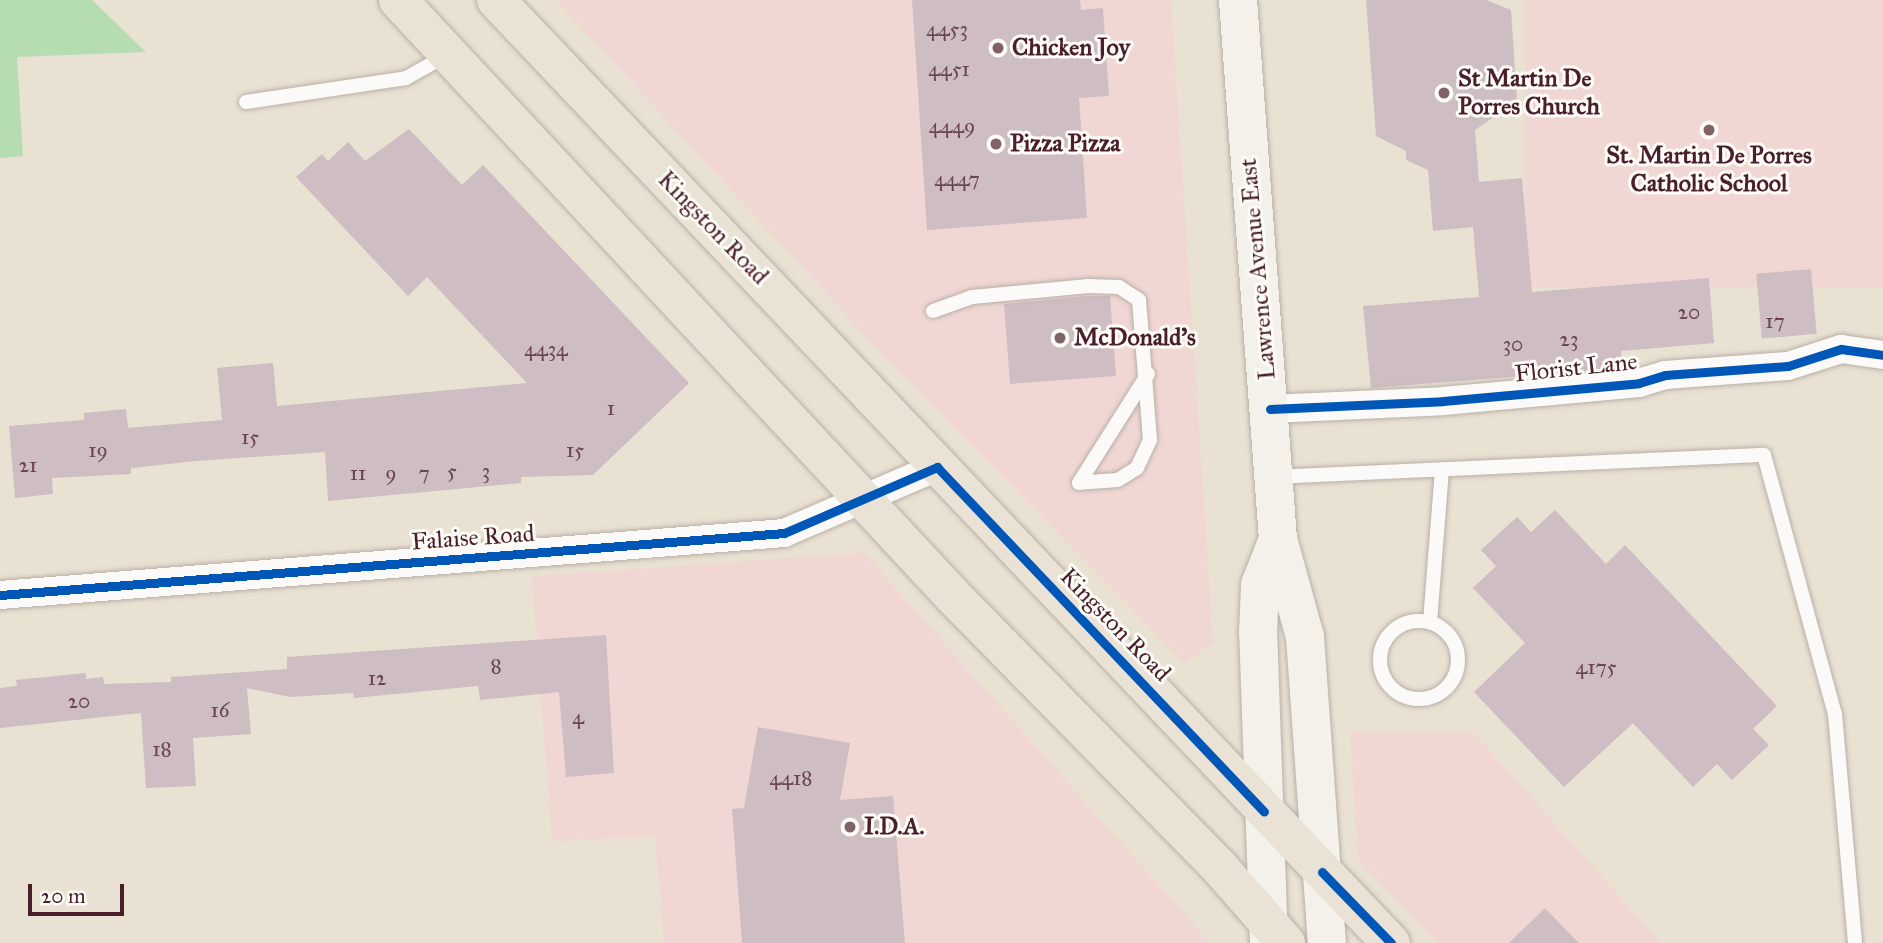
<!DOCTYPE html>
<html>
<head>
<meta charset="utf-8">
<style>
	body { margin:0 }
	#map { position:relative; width:1883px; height:943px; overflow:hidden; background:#e9e1d2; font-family:"IM FELL Great Primer",serif }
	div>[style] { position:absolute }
	.built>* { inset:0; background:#f1d7d4; transform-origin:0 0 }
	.green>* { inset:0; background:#b6ddb2 }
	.building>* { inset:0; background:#cebdc2; transform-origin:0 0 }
	.roads { filter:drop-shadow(0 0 2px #b9b0a8) drop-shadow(0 0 2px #b9b0a8) }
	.lane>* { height:14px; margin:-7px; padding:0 7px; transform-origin:7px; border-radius:7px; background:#fcfaf8 }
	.lane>.ring { margin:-7px; padding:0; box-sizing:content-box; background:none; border:14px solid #fcfaf8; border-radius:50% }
	.street>* { height:28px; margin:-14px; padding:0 14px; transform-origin:14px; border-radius:14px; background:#fcfaf8 }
	.secondary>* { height:38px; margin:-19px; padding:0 19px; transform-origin:19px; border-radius:19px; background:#f4f0ea }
	.primary>* { height:38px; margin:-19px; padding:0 19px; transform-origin:19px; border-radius:19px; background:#e9e2d5 }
	.cycleway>* { height:9px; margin:-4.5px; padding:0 4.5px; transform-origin:4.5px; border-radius:4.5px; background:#0057b8 }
	.dots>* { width:19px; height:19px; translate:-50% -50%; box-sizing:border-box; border:4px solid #fdfcf7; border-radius:50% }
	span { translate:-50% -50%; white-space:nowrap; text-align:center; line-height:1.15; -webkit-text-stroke:6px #fdfcf7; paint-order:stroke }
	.number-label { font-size:21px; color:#6b4651 }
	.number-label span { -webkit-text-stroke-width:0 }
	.poi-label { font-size:24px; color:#4a1f2b; font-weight:700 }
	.left { translate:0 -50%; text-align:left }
	.street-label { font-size:24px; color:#4a1f2b }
	.scale { position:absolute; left:28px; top:884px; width:96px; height:32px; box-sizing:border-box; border:4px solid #4a1f2b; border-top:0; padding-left:9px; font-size:21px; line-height:24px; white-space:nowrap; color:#4a1f2b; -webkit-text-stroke:5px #fdfcf7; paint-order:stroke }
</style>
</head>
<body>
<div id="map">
	<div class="built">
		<div style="clip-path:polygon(556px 0,1171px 0,1213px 642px,1185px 663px,872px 343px)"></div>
		<div style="left:1525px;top:0;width:358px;height:287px"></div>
		<div style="clip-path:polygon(864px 553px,1210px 943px,664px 943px,655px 836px,552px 841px,532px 576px)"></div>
		<div style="clip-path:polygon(1350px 731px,1472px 731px,1661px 943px,1438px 943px,1358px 859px)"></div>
	</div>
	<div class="green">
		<div style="clip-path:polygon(0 0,92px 0,146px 52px,17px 57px,23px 156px,0 158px)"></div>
	</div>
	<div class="building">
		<div style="clip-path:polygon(912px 0,1080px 0,1081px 10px,1103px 8px,1109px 96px,1079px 98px,1087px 218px,927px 230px)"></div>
		<div style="clip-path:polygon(1366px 0,1486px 0,1511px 10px,1517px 101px,1475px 130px,1479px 182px,1522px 178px,1532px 292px,1709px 278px,1714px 343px,1621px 351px,1622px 368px,1371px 388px,1363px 306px,1479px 297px,1473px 227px,1433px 231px,1428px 170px,1406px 160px,1406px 151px,1376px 136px)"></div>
		<div style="clip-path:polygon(409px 129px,462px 185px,483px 165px,689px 383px,593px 475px,521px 477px,521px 483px,328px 501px,325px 452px,196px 461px,131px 468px,131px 474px,52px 478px,53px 494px,15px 498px,9px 426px,84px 420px,84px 413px,126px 409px,128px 428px,222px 420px,217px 368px,273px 363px,277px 406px,527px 383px,427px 277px,408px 296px,296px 177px,322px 154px,328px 161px,348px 142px,365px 161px)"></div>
		<div style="left:1811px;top:269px;width:65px;height:55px;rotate:85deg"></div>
		<div style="clip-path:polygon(1088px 296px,1110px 296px,1116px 376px,1010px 384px,1004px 304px)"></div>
		<div style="clip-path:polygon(1555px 510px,1606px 564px,1625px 545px,1777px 706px,1753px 729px,1769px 745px,1732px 780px,1717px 764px,1693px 787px,1633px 723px,1564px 787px,1474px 692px,1525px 643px,1473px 588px,1496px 566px,1481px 550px,1517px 517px,1531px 532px)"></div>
		<div style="clip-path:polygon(606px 635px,614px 773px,566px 777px,559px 692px,480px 700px,478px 686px,354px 698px,353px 693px,290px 697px,247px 688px,251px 734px,193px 738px,196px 786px,146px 788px,141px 713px,0 728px,0 688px,17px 686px,16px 680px,86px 673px,86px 679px,103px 677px,104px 684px,171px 682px,171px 677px,287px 669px,287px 657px)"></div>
		<div style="clip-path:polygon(758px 727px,850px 743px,840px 800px,893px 796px,905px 943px,742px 943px,732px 809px,744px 808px)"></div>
		<div style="clip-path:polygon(1545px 908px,1579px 943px,1509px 943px)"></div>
	</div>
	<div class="roads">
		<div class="lane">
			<div style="left:246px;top:102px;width:162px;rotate:-8.5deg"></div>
			<div style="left:406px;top:78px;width:47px;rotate:-29.3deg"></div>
			<div style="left:933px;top:311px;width:41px;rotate:-19.7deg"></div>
			<div style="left:972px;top:297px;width:117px;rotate:-5.4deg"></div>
			<div style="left:1088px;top:286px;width:31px;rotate:2deg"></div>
			<div style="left:1119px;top:287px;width:24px;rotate:33deg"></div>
			<div style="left:1139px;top:300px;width:140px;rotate:85.5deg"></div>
			<div style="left:1150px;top:440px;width:31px;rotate:115deg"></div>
			<div style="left:1137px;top:468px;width:22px;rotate:148deg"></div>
			<div style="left:1118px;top:480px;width:39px;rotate:176deg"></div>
			<div style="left:1274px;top:477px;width:490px;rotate:-2.6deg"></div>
			<div style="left:1764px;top:455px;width:269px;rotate:74.7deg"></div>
			<div style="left:1835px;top:714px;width:230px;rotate:85deg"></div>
			<div style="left:1079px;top:483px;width:129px;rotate:-57.7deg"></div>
			<div class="ring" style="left:1380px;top:621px;width:64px;height:64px"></div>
			<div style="left:1430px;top:622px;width:153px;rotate:-85.5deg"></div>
		</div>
		<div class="street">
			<div style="left:1270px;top:409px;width:173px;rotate:-2.6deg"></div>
			<div style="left:1443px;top:401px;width:197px;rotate:-5.2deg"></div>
			<div style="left:1639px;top:383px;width:27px;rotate:-17deg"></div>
			<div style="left:1665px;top:375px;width:123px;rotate:-4.2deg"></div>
			<div style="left:1788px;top:366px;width:56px;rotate:-17.8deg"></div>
			<div style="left:1841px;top:349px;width:42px;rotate:8.1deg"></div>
			<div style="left:0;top:595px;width:786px;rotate:-4.52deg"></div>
			<div style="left:784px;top:533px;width:167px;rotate:-23.3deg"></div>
		</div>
		<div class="secondary">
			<div style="left:1238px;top:0;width:540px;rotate:85.76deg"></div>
			<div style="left:1278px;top:539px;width:102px;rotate:74.6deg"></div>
			<div style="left:1305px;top:637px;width:307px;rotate:85.9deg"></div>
			<div style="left:1269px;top:943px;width:310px;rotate:-92deg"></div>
			<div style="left:1258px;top:633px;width:48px;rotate:-87.6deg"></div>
			<div style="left:1260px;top:585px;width:49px;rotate:-68.6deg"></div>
		</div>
		<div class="primary">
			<div style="left:398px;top:0;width:813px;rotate:47.04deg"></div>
			<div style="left:952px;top:595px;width:383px;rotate:45.5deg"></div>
			<div style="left:1220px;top:868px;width:100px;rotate:48.7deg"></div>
			<div style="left:496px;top:0;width:1300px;rotate:46.5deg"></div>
		</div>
	</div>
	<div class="cycleway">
		<div style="left:1270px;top:409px;width:173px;rotate:-2.6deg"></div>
		<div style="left:1443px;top:401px;width:197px;rotate:-5.2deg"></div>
		<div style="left:1639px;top:383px;width:27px;rotate:-17deg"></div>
		<div style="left:1665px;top:375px;width:123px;rotate:-4.2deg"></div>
		<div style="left:1788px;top:366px;width:56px;rotate:-17.8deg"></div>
		<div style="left:1841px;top:349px;width:42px;rotate:8.1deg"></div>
		<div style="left:0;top:595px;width:786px;rotate:-4.52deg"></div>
		<div style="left:784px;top:533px;width:167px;rotate:-23.3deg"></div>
		<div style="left:937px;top:467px;width:475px;rotate:46.5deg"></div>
		<div style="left:1322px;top:872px;width:99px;rotate:45.8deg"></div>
	</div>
	<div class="dots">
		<div style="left:998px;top:48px;background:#826365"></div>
		<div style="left:1444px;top:93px;background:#826365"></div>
		<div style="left:1709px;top:130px;background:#826365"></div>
		<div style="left:996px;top:144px;background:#826365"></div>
		<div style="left:1060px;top:338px;background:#826365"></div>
		<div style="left:850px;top:827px;background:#826365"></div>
	</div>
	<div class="number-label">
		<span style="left:947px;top:29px">4453</span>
		<span style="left:949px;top:69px">4451</span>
		<span style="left:952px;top:126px">4449</span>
		<span style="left:957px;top:179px">4447</span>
		<span style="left:1689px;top:312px">20</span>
		<span style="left:1775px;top:321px">17</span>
		<span style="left:1569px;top:339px">23</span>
		<span style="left:1513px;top:344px">30</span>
		<span style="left:546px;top:349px">4434</span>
		<span style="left:611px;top:408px">1</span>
		<span style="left:250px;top:437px">15</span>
		<span style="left:98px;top:450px">19</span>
		<span style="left:575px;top:450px">15</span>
		<span style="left:28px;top:465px">21</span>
		<span style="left:452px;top:471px">5</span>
		<span style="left:486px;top:471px">3</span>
		<span style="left:358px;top:473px">11</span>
		<span style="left:391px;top:473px">9</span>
		<span style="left:424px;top:473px">7</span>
		<span style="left:496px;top:666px">8</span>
		<span style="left:1596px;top:667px">4175</span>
		<span style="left:377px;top:678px">12</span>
		<span style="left:79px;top:701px">20</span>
		<span style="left:220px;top:710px">16</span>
		<span style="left:578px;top:717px">4</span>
		<span style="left:162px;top:749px">18</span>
		<span style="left:791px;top:778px">4418</span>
	</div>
	<div class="poi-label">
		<span class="left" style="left:1012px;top:48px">Chicken Joy</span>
		<span class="left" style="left:1458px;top:93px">St Martin De<br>Porres Church</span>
		<span class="left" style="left:1010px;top:144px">Pizza Pizza</span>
		<span style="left:1709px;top:170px">St. Martin De Porres<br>Catholic School</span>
		<span class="left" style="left:1074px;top:338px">McDonald's</span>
		<span class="left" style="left:864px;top:827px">I.D.A.</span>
	</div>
	<div class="street-label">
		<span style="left:713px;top:228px;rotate:46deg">Kingston Road</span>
		<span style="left:1258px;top:269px;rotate:-95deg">Lawrence Avenue East</span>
		<span style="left:1576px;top:368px;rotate:-6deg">Florist Lane</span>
		<span style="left:473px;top:538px;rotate:-4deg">Falaise Road</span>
		<span style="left:1115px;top:625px;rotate:46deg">Kingston Road</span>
	</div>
	<div class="scale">20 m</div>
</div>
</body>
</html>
